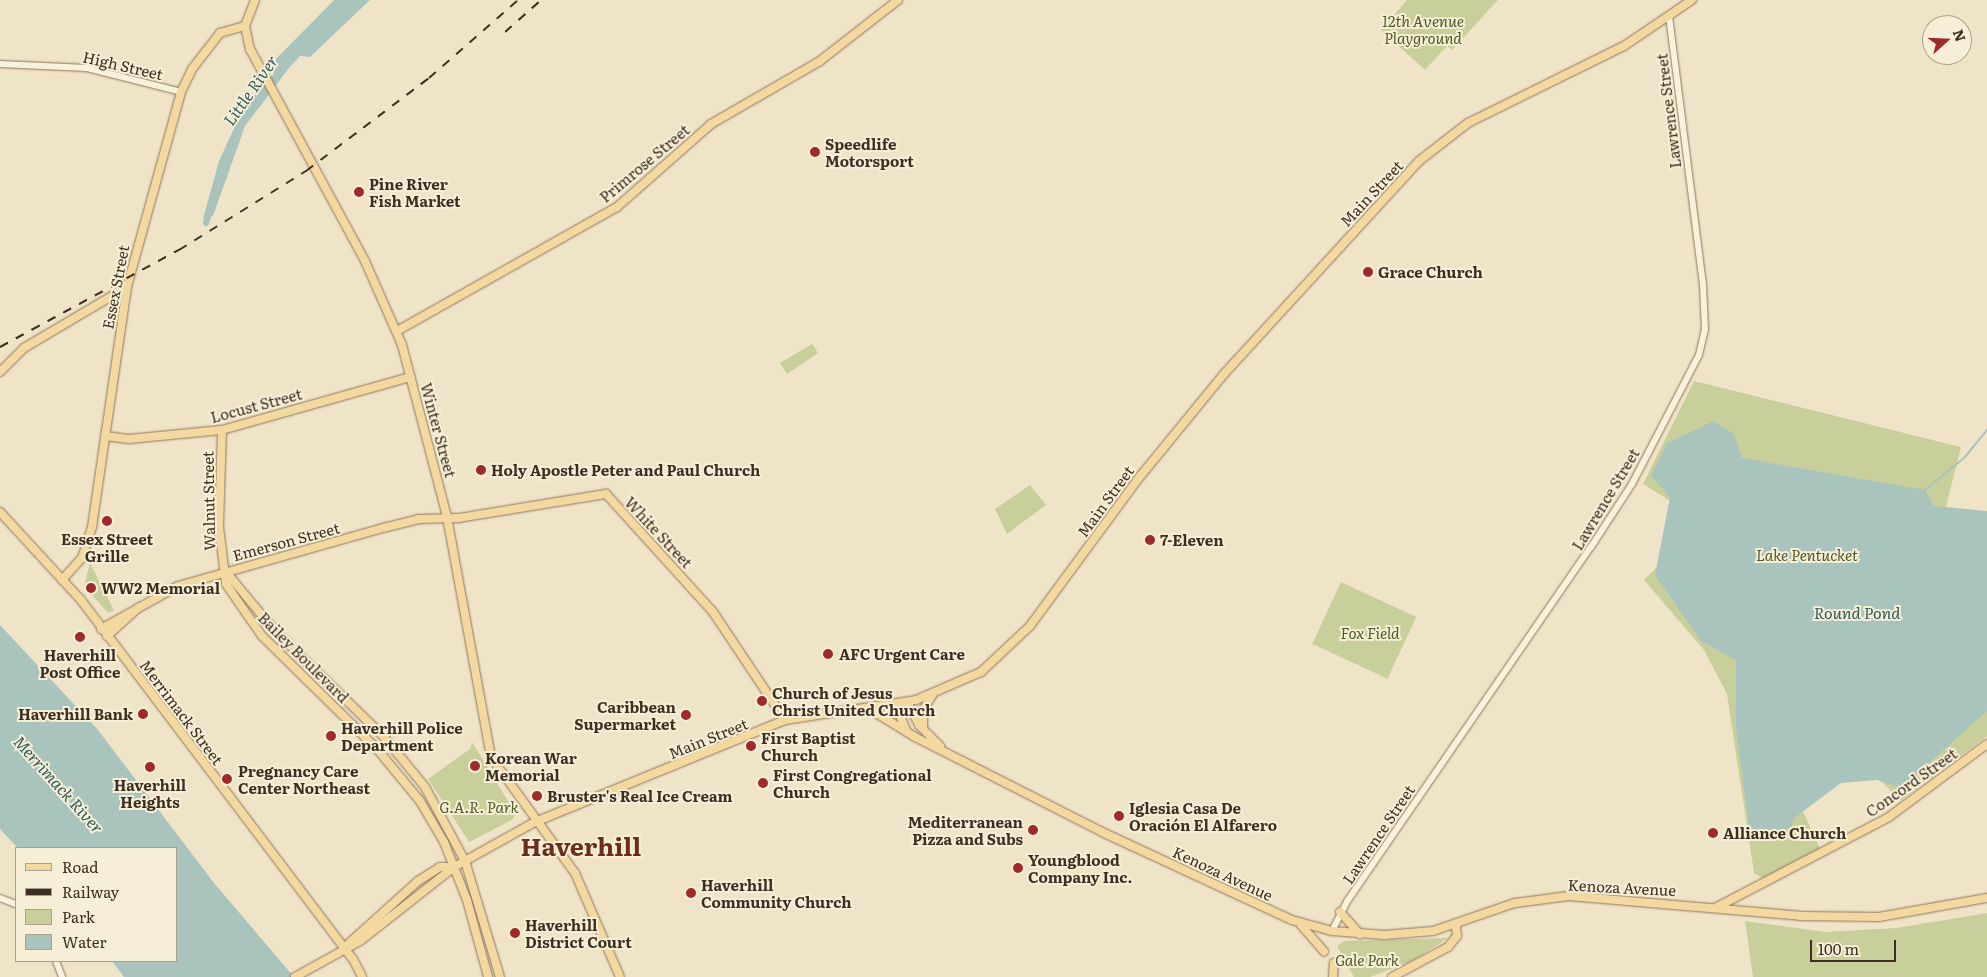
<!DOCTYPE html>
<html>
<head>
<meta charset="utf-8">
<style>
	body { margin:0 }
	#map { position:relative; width:1987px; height:977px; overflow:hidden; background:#f0e4c8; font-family:Literata,serif }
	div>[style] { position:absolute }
	.green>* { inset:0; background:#c9cf9b; transform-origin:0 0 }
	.water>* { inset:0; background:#a9c4bc }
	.stream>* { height:2px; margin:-1px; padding:0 1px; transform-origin:1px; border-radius:1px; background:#a9c4bc }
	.canal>* { height:6px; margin:-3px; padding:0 3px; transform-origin:3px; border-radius:3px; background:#a9c4bc }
	.roads { filter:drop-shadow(0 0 1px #8d765c) drop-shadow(0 0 1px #8d765c) }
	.minor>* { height:6px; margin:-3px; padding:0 3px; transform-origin:3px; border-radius:3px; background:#faf1dc }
	.major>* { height:8px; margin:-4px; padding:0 4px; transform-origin:4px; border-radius:4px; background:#f3d9a0 }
	.rail>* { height:2px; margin-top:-1px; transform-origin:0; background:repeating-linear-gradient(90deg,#3d2e20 0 9px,transparent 0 18px) }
	.dots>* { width:14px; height:14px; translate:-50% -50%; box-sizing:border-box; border:2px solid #f7eed8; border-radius:50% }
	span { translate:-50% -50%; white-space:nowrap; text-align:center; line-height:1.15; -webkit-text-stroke:4px #f7eed8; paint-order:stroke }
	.park-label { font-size:15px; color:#4d5a26; font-style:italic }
	.street-label { font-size:15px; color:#3d2e20 }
	.poi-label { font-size:15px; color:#3d2e20; font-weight:700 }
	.left { translate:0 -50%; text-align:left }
	.right { translate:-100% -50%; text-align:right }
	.water-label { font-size:16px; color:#2f5d5a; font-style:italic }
	.town-label { font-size:25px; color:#6b2e1e; font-weight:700 }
	.legend { position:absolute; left:15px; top:847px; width:162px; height:115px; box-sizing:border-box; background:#f7eed8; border:1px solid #ada18e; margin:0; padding:6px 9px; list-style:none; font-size:15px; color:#3d2e20 }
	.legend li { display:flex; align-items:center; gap:10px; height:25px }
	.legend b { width:25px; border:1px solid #ada18e }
	.north { position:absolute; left:1922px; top:15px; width:50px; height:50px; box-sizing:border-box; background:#f7eed8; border:1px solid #ada18e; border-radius:50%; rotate:70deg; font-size:14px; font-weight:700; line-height:20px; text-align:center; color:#3d2e20 }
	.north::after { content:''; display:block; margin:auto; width:18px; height:22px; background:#9e2a2b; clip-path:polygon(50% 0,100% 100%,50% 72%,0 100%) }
	.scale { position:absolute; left:1810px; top:940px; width:86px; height:22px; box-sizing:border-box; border:2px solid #3d2e20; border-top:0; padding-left:6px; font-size:15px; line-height:18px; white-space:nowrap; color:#3d2e20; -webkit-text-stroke:4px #f7eed8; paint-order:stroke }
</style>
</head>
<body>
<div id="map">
	<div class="green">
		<div style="clip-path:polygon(1407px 0,1498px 0,1452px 50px,1447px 46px,1425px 70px,1381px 30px)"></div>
		<div style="clip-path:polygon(812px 344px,818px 353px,787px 374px,780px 363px)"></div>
		<div style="clip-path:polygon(1694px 381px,1961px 447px,1942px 522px,1987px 523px,1987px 736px,1900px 801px,1877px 776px,1839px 781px,1802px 809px,1820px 849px,1764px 879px,1754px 873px,1727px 694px,1704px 650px,1644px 580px,1661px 563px,1675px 504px,1643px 484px)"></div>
		<div style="clip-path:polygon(1030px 485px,1046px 505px,1007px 534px,995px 509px)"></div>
		<div style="clip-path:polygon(90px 563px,114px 610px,108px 613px,84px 586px)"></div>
		<div style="left:1341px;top:582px;width:83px;height:68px;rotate:25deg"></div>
		<div style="clip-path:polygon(472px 742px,516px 814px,512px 820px,469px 842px,428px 779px,470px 749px)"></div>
		<div style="clip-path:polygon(1987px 913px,1987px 977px,1753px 977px,1745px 921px,1825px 932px,1896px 928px)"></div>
		<div style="clip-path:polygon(1448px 938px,1412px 961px,1370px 977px,1354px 977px,1337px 946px,1344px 941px)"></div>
	</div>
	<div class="water">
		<div style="clip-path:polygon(334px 0,370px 0,310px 57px,300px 56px,289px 68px,245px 126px,213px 216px,203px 219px,219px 161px,236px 124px,260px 86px,273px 75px,276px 59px)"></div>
		<div style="clip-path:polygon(1714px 421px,1734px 434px,1742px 458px,1925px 490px,1934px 506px,1987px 511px,1987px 711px,1901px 788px,1877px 780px,1841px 783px,1793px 819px,1792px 828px,1750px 834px,1736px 728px,1736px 660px,1701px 641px,1655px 575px,1670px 497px,1651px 476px,1667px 443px)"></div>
		<div style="clip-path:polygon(0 625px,98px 730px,214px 883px,294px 977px,124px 977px,112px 961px,176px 961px,176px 848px,18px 848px,0 829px)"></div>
	</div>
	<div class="stream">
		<div style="left:1925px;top:490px;width:52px;rotate:-39.5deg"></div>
		<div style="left:1965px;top:457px;width:35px;rotate:-51deg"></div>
	</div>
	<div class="canal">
		<div style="left:206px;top:223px;width:13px;rotate:-72deg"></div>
	</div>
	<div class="roads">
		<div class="minor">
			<div style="left:0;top:64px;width:87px;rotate:2.6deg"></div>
			<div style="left:87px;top:68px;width:97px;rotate:14.3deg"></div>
			<div style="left:0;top:898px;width:17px;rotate:21deg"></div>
			<div style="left:1332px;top:931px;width:35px;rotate:-63deg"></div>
			<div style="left:1348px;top:900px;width:429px;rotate:-55.5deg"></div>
			<div style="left:1591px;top:547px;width:75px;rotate:-56.9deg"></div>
			<div style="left:1632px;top:484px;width:145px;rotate:-62.6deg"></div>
			<div style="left:1699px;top:355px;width:26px;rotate:-77deg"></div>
			<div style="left:1705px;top:330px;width:45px;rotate:-92.5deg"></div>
			<div style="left:1703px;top:285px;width:270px;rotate:-97.2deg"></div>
			<div style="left:56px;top:961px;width:17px;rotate:69deg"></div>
		</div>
		<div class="major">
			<div style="left:255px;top:0;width:28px;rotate:111deg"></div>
			<div style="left:245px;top:26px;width:24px;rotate:78deg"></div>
			<div style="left:250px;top:49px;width:241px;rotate:61.5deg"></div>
			<div style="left:365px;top:261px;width:92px;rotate:66.2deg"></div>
			<div style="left:402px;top:345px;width:178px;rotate:75.3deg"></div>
			<div style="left:447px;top:517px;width:244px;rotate:79.6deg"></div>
			<div style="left:491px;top:757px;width:143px;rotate:54.1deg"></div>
			<div style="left:575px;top:873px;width:113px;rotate:66.6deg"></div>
			<div style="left:397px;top:331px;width:253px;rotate:-29.4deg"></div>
			<div style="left:617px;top:207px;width:125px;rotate:-41.4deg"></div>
			<div style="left:711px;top:124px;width:126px;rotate:-30deg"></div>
			<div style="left:820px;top:61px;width:99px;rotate:-38deg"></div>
			<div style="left:0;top:372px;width:34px;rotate:-45deg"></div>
			<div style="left:24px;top:348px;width:120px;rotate:-30.6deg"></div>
			<div style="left:222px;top:430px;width:97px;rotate:91.8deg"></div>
			<div style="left:219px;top:527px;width:57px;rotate:83deg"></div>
			<div style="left:226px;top:584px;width:63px;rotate:55.3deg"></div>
			<div style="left:262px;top:636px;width:161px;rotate:44.5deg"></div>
			<div style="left:377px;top:749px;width:67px;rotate:50.4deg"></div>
			<div style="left:420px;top:801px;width:48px;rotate:59.7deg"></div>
			<div style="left:444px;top:842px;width:62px;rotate:68.4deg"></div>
			<div style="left:467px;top:900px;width:80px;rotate:74.7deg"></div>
			<div style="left:105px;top:436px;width:24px;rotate:7deg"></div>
			<div style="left:129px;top:439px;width:93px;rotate:-5.5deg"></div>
			<div style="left:222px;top:430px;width:196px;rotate:-15.7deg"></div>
			<div style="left:0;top:512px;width:120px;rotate:47.4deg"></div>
			<div style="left:81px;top:600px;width:450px;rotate:52.9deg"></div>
			<div style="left:353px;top:959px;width:20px;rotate:63deg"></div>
			<div style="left:226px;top:572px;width:77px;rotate:50.3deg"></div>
			<div style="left:275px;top:631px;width:152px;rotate:44.2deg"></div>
			<div style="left:384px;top:737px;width:65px;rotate:50.6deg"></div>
			<div style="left:425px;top:787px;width:84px;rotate:61.6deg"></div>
			<div style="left:465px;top:861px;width:121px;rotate:73.2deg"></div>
			<div style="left:62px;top:580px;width:30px;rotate:-48deg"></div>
			<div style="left:82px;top:558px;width:33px;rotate:-72deg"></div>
			<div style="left:92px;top:527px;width:243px;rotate:-81.7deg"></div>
			<div style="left:127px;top:287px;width:202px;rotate:-74.5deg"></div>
			<div style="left:181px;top:92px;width:25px;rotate:-64deg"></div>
			<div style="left:192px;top:69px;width:46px;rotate:-52.1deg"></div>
			<div style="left:220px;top:33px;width:26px;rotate:-16deg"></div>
			<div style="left:101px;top:629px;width:88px;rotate:-29.2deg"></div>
			<div style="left:178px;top:586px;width:213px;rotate:-15.8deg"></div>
			<div style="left:383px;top:528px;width:36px;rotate:-14deg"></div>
			<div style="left:418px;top:519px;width:41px;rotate:-1.4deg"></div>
			<div style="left:459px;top:518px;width:149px;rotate:-9.3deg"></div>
			<div style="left:606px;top:494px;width:159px;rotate:47.8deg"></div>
			<div style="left:713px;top:612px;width:130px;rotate:56.3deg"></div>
			<div style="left:107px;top:636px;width:42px;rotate:-42.1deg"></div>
			<div style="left:907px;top:702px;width:26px;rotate:62deg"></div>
			<div style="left:919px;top:725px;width:30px;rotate:45deg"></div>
			<div style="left:895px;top:704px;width:30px;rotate:67deg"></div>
			<div style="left:868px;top:708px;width:55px;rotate:31.7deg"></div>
			<div style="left:915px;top:737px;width:210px;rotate:26.9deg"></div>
			<div style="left:1102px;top:832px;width:209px;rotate:24.9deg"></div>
			<div style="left:1292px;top:920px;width:41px;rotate:15.4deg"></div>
			<div style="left:1332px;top:931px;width:53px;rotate:4.3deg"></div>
			<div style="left:1385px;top:935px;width:48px;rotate:-4.8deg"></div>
			<div style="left:1433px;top:931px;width:87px;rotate:-18.9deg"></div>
			<div style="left:1515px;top:903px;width:54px;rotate:-7.4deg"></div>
			<div style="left:1569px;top:896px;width:232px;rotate:4.9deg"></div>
			<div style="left:1800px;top:916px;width:79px;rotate:0.7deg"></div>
			<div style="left:1879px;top:917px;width:110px;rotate:-10deg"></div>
			<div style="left:923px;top:727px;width:17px;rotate:-90deg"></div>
			<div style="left:923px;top:710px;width:19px;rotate:-58deg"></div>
			<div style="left:1717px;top:907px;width:194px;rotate:-27.6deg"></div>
			<div style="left:1889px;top:817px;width:122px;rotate:-36.7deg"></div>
			<div style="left:1340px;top:912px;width:30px;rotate:48deg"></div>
			<div style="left:1301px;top:925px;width:35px;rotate:49deg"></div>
			<div style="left:346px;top:946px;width:97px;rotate:-42.1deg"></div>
			<div style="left:418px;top:881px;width:26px;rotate:-32deg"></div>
			<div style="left:440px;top:867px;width:14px"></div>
			<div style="left:295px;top:977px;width:74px;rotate:-29deg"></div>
			<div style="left:360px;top:941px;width:120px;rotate:-38.2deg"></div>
			<div style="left:454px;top:867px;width:93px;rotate:-29.1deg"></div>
			<div style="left:535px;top:822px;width:270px;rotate:-22.2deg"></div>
			<div style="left:785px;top:720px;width:133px;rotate:-8.7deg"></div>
			<div style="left:916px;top:700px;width:71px;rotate:-23.3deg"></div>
			<div style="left:981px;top:672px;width:67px;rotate:-43.2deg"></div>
			<div style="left:1030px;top:626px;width:182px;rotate:-53.7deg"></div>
			<div style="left:1138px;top:479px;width:134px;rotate:-50.7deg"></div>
			<div style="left:1223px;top:375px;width:290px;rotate:-47.5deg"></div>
			<div style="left:1419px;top:161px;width:62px;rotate:-37.8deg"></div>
			<div style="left:1468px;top:123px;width:174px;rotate:-26.3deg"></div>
			<div style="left:1624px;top:46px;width:82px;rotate:-34.1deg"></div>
			<div style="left:1333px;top:977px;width:14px;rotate:-86deg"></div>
			<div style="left:1392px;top:977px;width:64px;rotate:-28.2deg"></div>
			<div style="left:1448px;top:947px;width:14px;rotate:-51deg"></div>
			<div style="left:1457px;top:936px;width:10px;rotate:-96deg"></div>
		</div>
	</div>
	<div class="rail">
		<div style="left:505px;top:32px;width:48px;rotate:-41.6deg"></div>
		<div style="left:0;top:347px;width:204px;rotate:-28.5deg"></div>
		<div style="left:179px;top:250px;width:150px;rotate:-31.9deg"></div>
		<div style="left:306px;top:171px;width:154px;rotate:-37.1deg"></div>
		<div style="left:429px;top:78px;width:118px;rotate:-41.2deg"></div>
	</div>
	<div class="dots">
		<div style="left:815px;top:152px;background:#9e2a2b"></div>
		<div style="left:359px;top:192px;background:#9e2a2b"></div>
		<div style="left:1368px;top:272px;background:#9e2a2b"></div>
		<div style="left:481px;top:470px;background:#9e2a2b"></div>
		<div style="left:107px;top:521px;background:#9e2a2b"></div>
		<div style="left:1150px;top:540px;background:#9e2a2b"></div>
		<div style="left:91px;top:588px;background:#9e2a2b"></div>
		<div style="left:80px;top:637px;background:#9e2a2b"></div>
		<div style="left:828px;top:654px;background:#9e2a2b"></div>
		<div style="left:762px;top:701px;background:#9e2a2b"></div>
		<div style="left:143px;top:714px;background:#9e2a2b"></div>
		<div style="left:686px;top:715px;background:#9e2a2b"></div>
		<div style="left:331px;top:736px;background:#9e2a2b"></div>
		<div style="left:751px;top:746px;background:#9e2a2b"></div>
		<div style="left:475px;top:766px;background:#9e2a2b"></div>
		<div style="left:150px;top:767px;background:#9e2a2b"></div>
		<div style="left:227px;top:779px;background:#9e2a2b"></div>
		<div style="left:763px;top:783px;background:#9e2a2b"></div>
		<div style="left:537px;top:796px;background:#9e2a2b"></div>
		<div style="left:1119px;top:816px;background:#9e2a2b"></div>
		<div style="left:1033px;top:830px;background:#9e2a2b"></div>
		<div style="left:1713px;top:833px;background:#9e2a2b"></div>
		<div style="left:1018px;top:868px;background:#9e2a2b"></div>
		<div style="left:691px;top:893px;background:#9e2a2b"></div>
		<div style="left:515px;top:933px;background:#9e2a2b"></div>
	</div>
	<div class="park-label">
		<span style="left:1423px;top:29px">12th Avenue<br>Playground</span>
		<span style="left:1807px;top:555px">Lake Pentucket</span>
		<span style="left:1370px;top:633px">Fox Field</span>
		<span style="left:479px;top:807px">G.A.R. Park</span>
		<span style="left:1367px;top:960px">Gale Park</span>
	</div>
	<div class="street-label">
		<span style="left:123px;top:65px;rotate:13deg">High Street</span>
		<span style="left:1668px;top:111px;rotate:-97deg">Lawrence Street</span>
		<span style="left:644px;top:163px;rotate:-40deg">Primrose Street</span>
		<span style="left:1371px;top:193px;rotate:-47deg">Main Street</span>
		<span style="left:115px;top:287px;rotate:-79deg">Essex Street</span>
		<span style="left:256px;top:405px;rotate:-15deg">Locust Street</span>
		<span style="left:439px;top:430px;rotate:75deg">Winter Street</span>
		<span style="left:1605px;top:499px;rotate:-59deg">Lawrence Street</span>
		<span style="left:208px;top:501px;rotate:-91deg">Walnut Street</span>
		<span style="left:1105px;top:501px;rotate:-54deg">Main Street</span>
		<span style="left:659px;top:532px;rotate:47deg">White Street</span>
		<span style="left:286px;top:541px;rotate:-15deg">Emerson Street</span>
		<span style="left:304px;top:657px;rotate:45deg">Bailey Boulevard</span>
		<span style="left:182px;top:712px;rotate:53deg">Merrimack Street</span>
		<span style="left:708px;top:738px;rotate:-22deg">Main Street</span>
		<span style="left:1911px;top:782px;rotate:-35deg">Concord Street</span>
		<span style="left:1378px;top:834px;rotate:-56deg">Lawrence Street</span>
		<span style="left:1223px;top:873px;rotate:25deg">Kenoza Avenue</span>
		<span style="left:1622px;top:887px;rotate:3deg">Kenoza Avenue</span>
	</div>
	<div class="poi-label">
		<span class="left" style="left:825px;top:152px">Speedlife<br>Motorsport</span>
		<span class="left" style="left:369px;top:192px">Pine River<br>Fish Market</span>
		<span class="left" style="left:1378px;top:272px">Grace Church</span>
		<span class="left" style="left:491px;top:470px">Holy Apostle Peter and Paul Church</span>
		<span style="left:107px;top:547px">Essex Street<br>Grille</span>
		<span class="left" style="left:1160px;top:540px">7-Eleven</span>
		<span class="left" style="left:101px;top:588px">WW2 Memorial</span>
		<span style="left:80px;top:663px">Haverhill<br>Post Office</span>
		<span class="left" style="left:839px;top:654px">AFC Urgent Care</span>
		<span class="left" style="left:772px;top:701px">Church of Jesus<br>Christ United Church</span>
		<span class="right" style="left:676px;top:715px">Caribbean<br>Supermarket</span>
		<span class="right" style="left:133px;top:714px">Haverhill Bank</span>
		<span class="left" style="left:341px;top:736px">Haverhill Police<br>Department</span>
		<span class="left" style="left:761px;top:746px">First Baptist<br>Church</span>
		<span class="left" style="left:485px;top:766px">Korean War<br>Memorial</span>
		<span class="left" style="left:238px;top:779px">Pregnancy Care<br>Center Northeast</span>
		<span class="left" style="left:773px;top:783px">First Congregational<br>Church</span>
		<span style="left:150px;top:793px">Haverhill<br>Heights</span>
		<span class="left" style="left:547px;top:796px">Bruster's Real Ice Cream</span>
		<span class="left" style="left:1129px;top:816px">Iglesia Casa De<br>Oración El Alfarero</span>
		<span class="right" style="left:1023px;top:830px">Mediterranean<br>Pizza and Subs</span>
		<span class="left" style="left:1723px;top:833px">Alliance Church</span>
		<span class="left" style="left:1028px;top:868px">Youngblood<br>Company Inc.</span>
		<span class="left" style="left:701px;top:893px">Haverhill<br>Community Church</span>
		<span class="left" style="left:525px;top:933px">Haverhill<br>District Court</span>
	</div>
	<div class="water-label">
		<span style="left:250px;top:90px;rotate:-55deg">Little River</span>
		<span style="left:1857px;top:612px">Round Pond</span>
		<span style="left:59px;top:784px;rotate:48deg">Merrimack River</span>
	</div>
	<div class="town-label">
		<span style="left:581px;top:846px">Haverhill</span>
	</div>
	<ul class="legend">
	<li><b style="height:6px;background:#f3d9a0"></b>Road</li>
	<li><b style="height:6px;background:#3d2e20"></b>Railway</li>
	<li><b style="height:14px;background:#c9cf9b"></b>Park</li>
	<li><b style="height:14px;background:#a9c4bc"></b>Water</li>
	</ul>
	<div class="north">N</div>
	<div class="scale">100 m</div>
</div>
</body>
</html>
